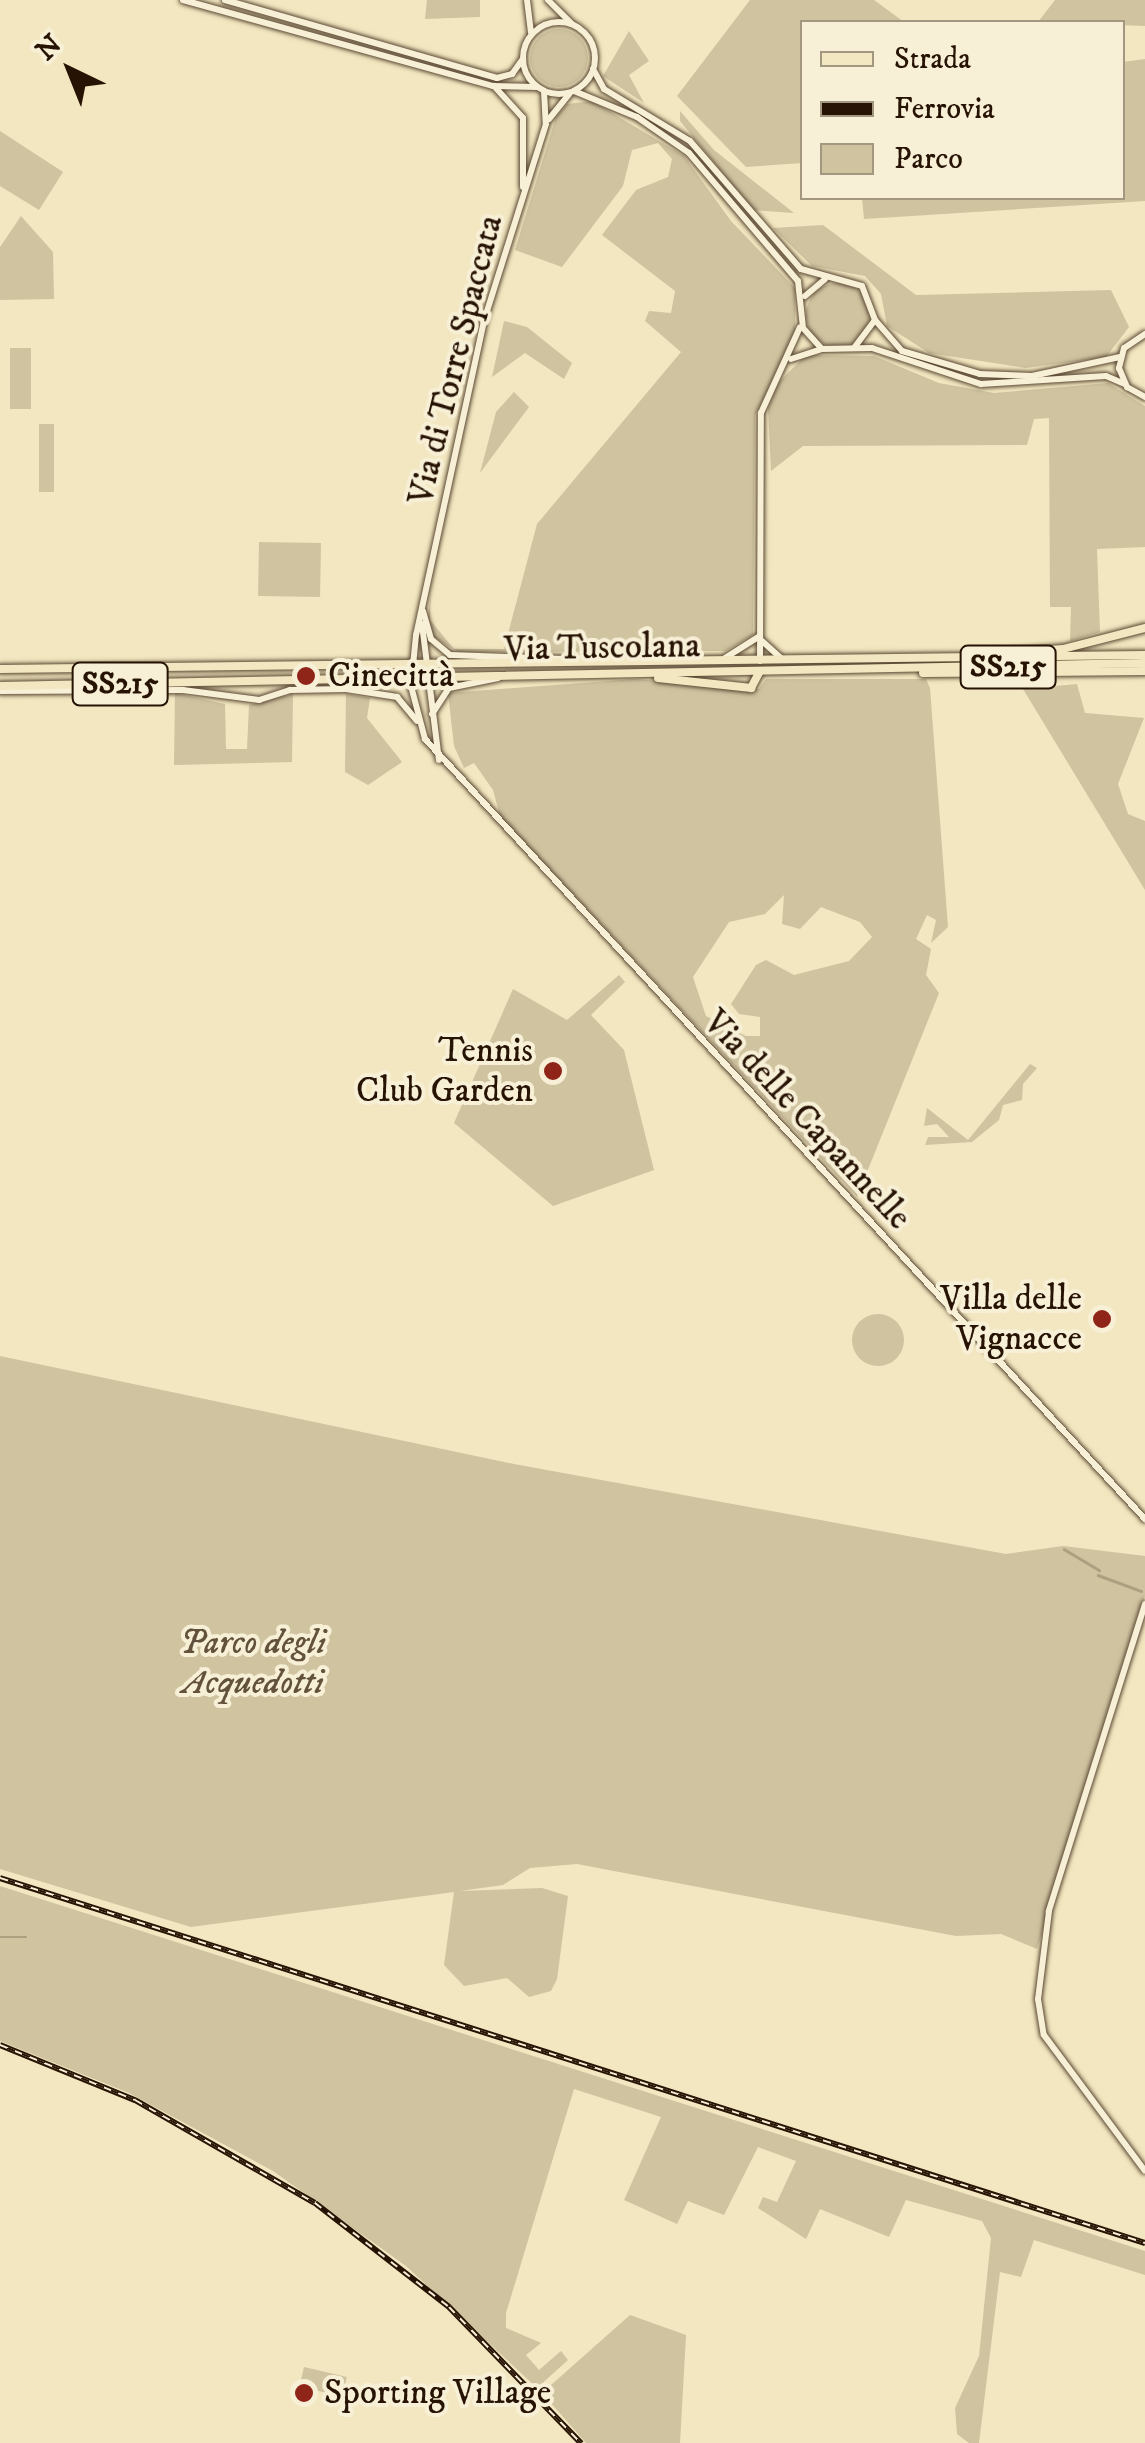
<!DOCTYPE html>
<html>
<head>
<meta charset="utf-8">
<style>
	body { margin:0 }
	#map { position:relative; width:1145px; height:2443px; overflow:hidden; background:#f2e7c0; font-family:"IM FELL DW Pica",serif }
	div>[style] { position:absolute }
	.green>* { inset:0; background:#cfc3a0; transform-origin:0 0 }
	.round { border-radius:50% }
	.stream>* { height:2.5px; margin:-1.25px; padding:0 1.25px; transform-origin:1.25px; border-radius:1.25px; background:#ad9f80 }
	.roads { filter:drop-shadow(0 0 2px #5a4833) drop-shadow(0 0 2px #5a4833) }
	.tertiary>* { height:6px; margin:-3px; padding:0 3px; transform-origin:3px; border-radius:3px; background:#f7efd6 }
	.tertiary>.ring { margin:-3px; padding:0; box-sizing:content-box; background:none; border:6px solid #f7efd6; border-radius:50% }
	.primary>* { height:8px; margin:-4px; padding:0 4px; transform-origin:4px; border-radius:4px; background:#f2e7c0 }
	.rail>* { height:6px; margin-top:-3px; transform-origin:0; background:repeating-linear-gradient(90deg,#f7efd6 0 8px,#271304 0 16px); box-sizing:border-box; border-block:2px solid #271304 }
	.dots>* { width:28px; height:28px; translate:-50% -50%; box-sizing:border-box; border:5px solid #f7efd6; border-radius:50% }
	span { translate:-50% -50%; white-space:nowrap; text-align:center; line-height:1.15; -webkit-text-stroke:8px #f7efd6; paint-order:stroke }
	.shield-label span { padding:2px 8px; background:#f7efd6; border:2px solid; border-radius:8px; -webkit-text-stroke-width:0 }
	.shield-label { font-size:32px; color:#271304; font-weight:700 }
	.street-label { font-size:35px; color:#271304 }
	.poi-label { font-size:35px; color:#271304 }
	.left { translate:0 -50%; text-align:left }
	.right { translate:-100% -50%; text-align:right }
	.park-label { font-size:35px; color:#62513b; font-style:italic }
	.legend { position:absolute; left:800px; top:20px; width:325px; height:180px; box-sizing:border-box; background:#f7efd6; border:2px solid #a49782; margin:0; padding:12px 18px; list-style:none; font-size:30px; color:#271304 }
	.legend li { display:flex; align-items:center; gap:20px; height:50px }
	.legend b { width:50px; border:2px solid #a49782 }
	.north { position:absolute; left:20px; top:20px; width:100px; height:100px; -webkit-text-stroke:8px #f7efd6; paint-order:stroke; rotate:317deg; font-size:28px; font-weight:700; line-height:40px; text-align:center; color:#271304 }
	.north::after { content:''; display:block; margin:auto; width:35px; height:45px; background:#271304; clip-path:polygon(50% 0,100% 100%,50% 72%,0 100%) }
</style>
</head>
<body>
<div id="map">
	<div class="green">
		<div style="clip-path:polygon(427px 0,480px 0,480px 17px,425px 19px)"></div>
		<div style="clip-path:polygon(750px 0,874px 0,904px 22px,802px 22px,802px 163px,746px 167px,677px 96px)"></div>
		<div style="clip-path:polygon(1055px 0,1145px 0,1145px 26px,1038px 22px)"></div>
		<div class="round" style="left:530px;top:29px;width:58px;height:58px"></div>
		<div style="clip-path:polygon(629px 31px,649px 61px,629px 75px,644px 103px,603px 76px)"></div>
		<div style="clip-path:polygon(1145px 59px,1145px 201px,864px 219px,862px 198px,1122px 198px,1123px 62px)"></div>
		<div style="clip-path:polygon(592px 101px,684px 156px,731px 221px,795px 288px,795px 342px,755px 415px,753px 635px,725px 651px,458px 652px,433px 636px,428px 619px,431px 592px,430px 620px,454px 649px,504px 649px,537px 524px,681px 352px,645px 321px,649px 311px,671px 313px,675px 291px,602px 235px,636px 190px,668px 177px,672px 159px,658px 143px,632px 150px,623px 186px,562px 267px,515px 250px,556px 117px,567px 104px)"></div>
		<div style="clip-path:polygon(680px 111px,714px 150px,794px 213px,753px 210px,680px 121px)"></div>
		<div style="clip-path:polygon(0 131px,63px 172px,39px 210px,0 186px)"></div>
		<div style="clip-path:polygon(21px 216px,53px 252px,54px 299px,0 300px,0 247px)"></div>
		<div style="clip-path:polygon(823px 225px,916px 295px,1111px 290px,1129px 327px,1106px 357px,1026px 368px,929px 353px,887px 326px,881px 294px,865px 276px,812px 266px,773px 228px)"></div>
		<div class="round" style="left:806px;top:283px;width:64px;height:64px"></div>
		<div style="clip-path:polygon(504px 321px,527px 327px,572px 363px,564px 379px,525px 353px,492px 377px)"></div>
		<div style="left:10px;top:348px;width:21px;height:61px"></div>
		<div style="clip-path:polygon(806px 355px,874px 356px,939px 383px,994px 393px,1108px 383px,1145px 406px,1145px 547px,1097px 549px,1100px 632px,1070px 641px,1071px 607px,1050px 607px,1049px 418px,1034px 419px,1027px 445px,803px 446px,771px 471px,768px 408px,778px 383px)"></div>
		<div style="clip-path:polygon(514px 392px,529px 407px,480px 473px,496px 412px)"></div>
		<div style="left:39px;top:424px;width:15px;height:68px"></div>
		<div style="left:259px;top:542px;width:62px;height:54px;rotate:1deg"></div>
		<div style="clip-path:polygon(evenodd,635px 679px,759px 689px,766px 679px,926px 679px,930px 688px,948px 927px,931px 943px,936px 920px,927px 915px,916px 939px,931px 949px,926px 975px,939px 993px,857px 1197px,500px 816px,493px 790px,474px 763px,464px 768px,454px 746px,448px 693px,635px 679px,784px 895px,782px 924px,800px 929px,821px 907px,860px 922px,872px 937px,849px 961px,794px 975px,766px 960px,756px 965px,731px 1004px,739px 1014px,760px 1017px,760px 1036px,746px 1036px,706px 1016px,693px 977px,729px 922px,765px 914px,784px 895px)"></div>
		<div style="clip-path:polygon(1077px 684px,1085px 713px,1144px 718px,1118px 784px,1128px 814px,1145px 821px,1145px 890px,1023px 689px)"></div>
		<div style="clip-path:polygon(175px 693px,225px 704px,226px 749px,247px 749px,249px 705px,293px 694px,292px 762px,174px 765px)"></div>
		<div style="clip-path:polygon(346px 694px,370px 698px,367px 718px,402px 762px,368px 785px,345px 772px)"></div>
		<div style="clip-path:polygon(619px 975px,625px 982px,591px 1015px,624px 1050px,654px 1170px,553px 1206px,454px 1123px,513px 989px,567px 1020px)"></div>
		<div style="clip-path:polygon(1030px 1064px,1037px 1068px,1023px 1084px,1022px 1100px,1003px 1105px,999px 1120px,972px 1142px,925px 1145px,928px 1137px,949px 1137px,937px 1124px,924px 1126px,927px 1108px,968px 1140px)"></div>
		<div class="round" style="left:852px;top:1314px;width:52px;height:52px"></div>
		<div style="clip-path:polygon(0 1356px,514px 1464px,1006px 1554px,1063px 1546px,1145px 1556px,1145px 1596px,1037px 1949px,1001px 1934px,956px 1936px,577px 1864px,530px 1868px,503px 1885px,460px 1891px,542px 1888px,568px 1896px,557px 1979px,551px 1991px,529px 1997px,507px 1978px,464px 1986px,444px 1965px,454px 1892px,191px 1927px,0 1869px)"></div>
		<div style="clip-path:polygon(0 1886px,1145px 2251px,1145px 2275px,1034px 2240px,1021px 2277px,1000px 2272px,979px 2443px,969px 2443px,957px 2434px,955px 2408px,979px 2356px,991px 2238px,982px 2221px,906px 2200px,889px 2237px,820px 2209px,806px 2239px,758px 2208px,763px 2197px,777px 2202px,796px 2161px,758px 2147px,724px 2215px,688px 2201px,677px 2224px,624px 2200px,661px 2117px,574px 2089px,506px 2313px,506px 2328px,541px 2343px,526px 2355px,539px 2370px,561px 2351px,568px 2360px,537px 2388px,406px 2266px,273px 2171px,129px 2093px,0 2041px)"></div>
		<div style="clip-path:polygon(630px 2315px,686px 2335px,680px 2443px,586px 2443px,542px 2393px)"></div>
		<div style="left:304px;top:2367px;width:44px;height:20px;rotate:13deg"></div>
	</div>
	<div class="stream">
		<div style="left:1064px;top:1549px;width:41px;rotate:31deg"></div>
		<div style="left:1098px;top:1575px;width:46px;rotate:20.4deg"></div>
		<div style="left:0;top:1937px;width:26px"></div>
	</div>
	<div class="roads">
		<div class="tertiary">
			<div style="left:183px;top:0;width:322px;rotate:15.5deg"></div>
			<div style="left:493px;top:86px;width:44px;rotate:1.3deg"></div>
			<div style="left:225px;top:0;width:283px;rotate:16deg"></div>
			<div style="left:497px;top:78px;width:16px;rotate:-15deg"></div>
			<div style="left:512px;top:74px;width:19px;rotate:-54deg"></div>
			<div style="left:527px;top:0;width:33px;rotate:83deg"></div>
			<div style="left:548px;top:0;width:33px;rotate:45deg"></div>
			<div class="ring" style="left:523px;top:22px;width:66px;height:66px"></div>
			<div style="left:593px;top:69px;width:23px;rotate:61deg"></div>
			<div style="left:604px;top:89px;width:100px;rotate:31.2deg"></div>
			<div style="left:690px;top:141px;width:169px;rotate:49.1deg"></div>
			<div style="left:801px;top:269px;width:63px;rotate:15.6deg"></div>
			<div style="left:862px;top:286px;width:36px;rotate:69deg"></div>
			<div style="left:875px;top:320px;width:35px;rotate:127deg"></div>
			<div style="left:494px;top:86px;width:43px;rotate:47.8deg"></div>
			<div style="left:523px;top:118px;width:69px;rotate:90deg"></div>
			<div style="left:544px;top:91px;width:33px;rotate:87deg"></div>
			<div style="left:546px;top:124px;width:207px;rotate:107.5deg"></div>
			<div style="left:484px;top:321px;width:321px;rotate:102.2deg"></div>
			<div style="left:416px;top:635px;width:51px;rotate:95.6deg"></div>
			<div style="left:411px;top:686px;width:55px;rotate:75.2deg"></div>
			<div style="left:425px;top:739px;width:1062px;rotate:47.29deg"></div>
			<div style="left:574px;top:91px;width:68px;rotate:22.4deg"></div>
			<div style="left:637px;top:117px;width:63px;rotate:34.7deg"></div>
			<div style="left:689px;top:153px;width:168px;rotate:49.6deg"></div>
			<div style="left:798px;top:281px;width:47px;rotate:83.9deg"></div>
			<div style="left:803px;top:328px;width:28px;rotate:48deg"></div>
			<div style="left:822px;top:349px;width:50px;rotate:-1.1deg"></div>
			<div style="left:872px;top:348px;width:115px;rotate:18.3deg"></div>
			<div style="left:981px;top:384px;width:125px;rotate:-3.7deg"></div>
			<div style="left:1106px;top:376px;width:21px;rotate:23deg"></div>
			<div style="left:549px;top:119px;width:32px;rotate:-51deg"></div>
			<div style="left:805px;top:296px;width:26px;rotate:-40deg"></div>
			<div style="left:875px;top:320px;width:41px;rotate:48.9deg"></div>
			<div style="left:902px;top:351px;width:81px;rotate:16.4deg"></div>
			<div style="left:980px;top:374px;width:52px;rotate:2.2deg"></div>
			<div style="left:1032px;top:376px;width:90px;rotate:-12.2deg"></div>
			<div style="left:1145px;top:334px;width:25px;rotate:146deg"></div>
			<div style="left:1124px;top:348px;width:21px;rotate:104deg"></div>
			<div style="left:1119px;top:368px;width:21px;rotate:67deg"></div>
			<div style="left:1127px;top:387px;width:21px;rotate:29deg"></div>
			<div style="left:791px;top:359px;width:32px;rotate:-18deg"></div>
			<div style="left:423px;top:611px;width:29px;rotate:74deg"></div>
			<div style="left:431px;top:639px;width:25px;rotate:40deg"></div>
			<div style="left:450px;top:655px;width:142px;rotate:2deg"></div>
			<div style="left:422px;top:624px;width:137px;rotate:82.9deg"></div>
			<div style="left:762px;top:641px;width:25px;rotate:42deg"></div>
			<div style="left:725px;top:658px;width:41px;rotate:-32.2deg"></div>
			<div style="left:760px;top:661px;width:248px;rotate:-89.8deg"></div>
			<div style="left:761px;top:413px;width:94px;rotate:-65.6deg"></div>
			<div style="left:0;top:691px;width:183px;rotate:-0.3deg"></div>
			<div style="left:183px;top:690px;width:77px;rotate:7.5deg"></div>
			<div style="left:259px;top:700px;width:33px;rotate:-18deg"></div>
			<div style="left:290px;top:690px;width:56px;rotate:-1deg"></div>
			<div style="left:346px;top:689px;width:52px;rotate:8.9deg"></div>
			<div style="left:397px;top:697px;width:31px;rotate:50deg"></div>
			<div style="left:432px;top:714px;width:31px;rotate:-57deg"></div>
			<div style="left:449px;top:688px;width:50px;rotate:-11.5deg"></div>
			<div style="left:1145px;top:1604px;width:322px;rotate:107.4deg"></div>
			<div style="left:1049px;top:1911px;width:89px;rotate:97.1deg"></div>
			<div style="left:1038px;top:1999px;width:36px;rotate:81deg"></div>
			<div style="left:1044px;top:2035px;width:169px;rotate:53.4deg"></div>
		</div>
		<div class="primary">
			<div style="left:972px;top:656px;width:91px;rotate:-4.4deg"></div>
			<div style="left:1063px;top:649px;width:85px;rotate:-14.4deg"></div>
			<div style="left:0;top:669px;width:1145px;rotate:-0.7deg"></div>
			<div style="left:923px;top:673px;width:222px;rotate:-0.5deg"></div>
			<div style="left:658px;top:678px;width:94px;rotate:6.1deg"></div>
			<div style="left:751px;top:688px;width:19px;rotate:-62deg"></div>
			<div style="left:0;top:686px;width:1145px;rotate:-1.15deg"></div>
		</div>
	</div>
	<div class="rail">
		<div style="left:0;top:1878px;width:1202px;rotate:17.68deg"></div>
		<div style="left:0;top:2045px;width:146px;rotate:22.2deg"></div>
		<div style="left:135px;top:2100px;width:207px;rotate:29.8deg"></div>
		<div style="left:315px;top:2203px;width:170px;rotate:37.8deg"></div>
		<div style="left:449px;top:2307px;width:190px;rotate:45.9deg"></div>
	</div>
	<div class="dots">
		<div style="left:306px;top:676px;background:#8f2418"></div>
		<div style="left:553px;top:1071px;background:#8f2418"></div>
		<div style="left:1102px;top:1319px;background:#8f2418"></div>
		<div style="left:304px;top:2393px;background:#8f2418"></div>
	</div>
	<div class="shield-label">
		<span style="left:1008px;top:667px">SS215</span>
		<span style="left:120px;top:684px">SS215</span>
	</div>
	<div class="street-label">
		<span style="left:456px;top:360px;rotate:-76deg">Via di Torre Spaccata</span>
		<span style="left:602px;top:648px;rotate:-1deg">Via Tuscolana</span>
		<span style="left:807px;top:1120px;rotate:47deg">Via delle Capannelle</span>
	</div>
	<div class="poi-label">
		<span class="left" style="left:328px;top:676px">Cinecittà</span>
		<span class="right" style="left:533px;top:1071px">Tennis<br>Club Garden</span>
		<span class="right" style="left:1082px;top:1319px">Villa delle<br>Vignacce</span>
		<span class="left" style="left:324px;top:2393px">Sporting Village</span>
	</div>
	<div class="park-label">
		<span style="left:253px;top:1663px">Parco degli<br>Acquedotti</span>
	</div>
	<ul class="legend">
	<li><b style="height:12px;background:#f2e7c0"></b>Strada</li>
	<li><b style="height:12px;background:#271304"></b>Ferrovia</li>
	<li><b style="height:28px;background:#cfc3a0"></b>Parco</li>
	</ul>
	<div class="north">N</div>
</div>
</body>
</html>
